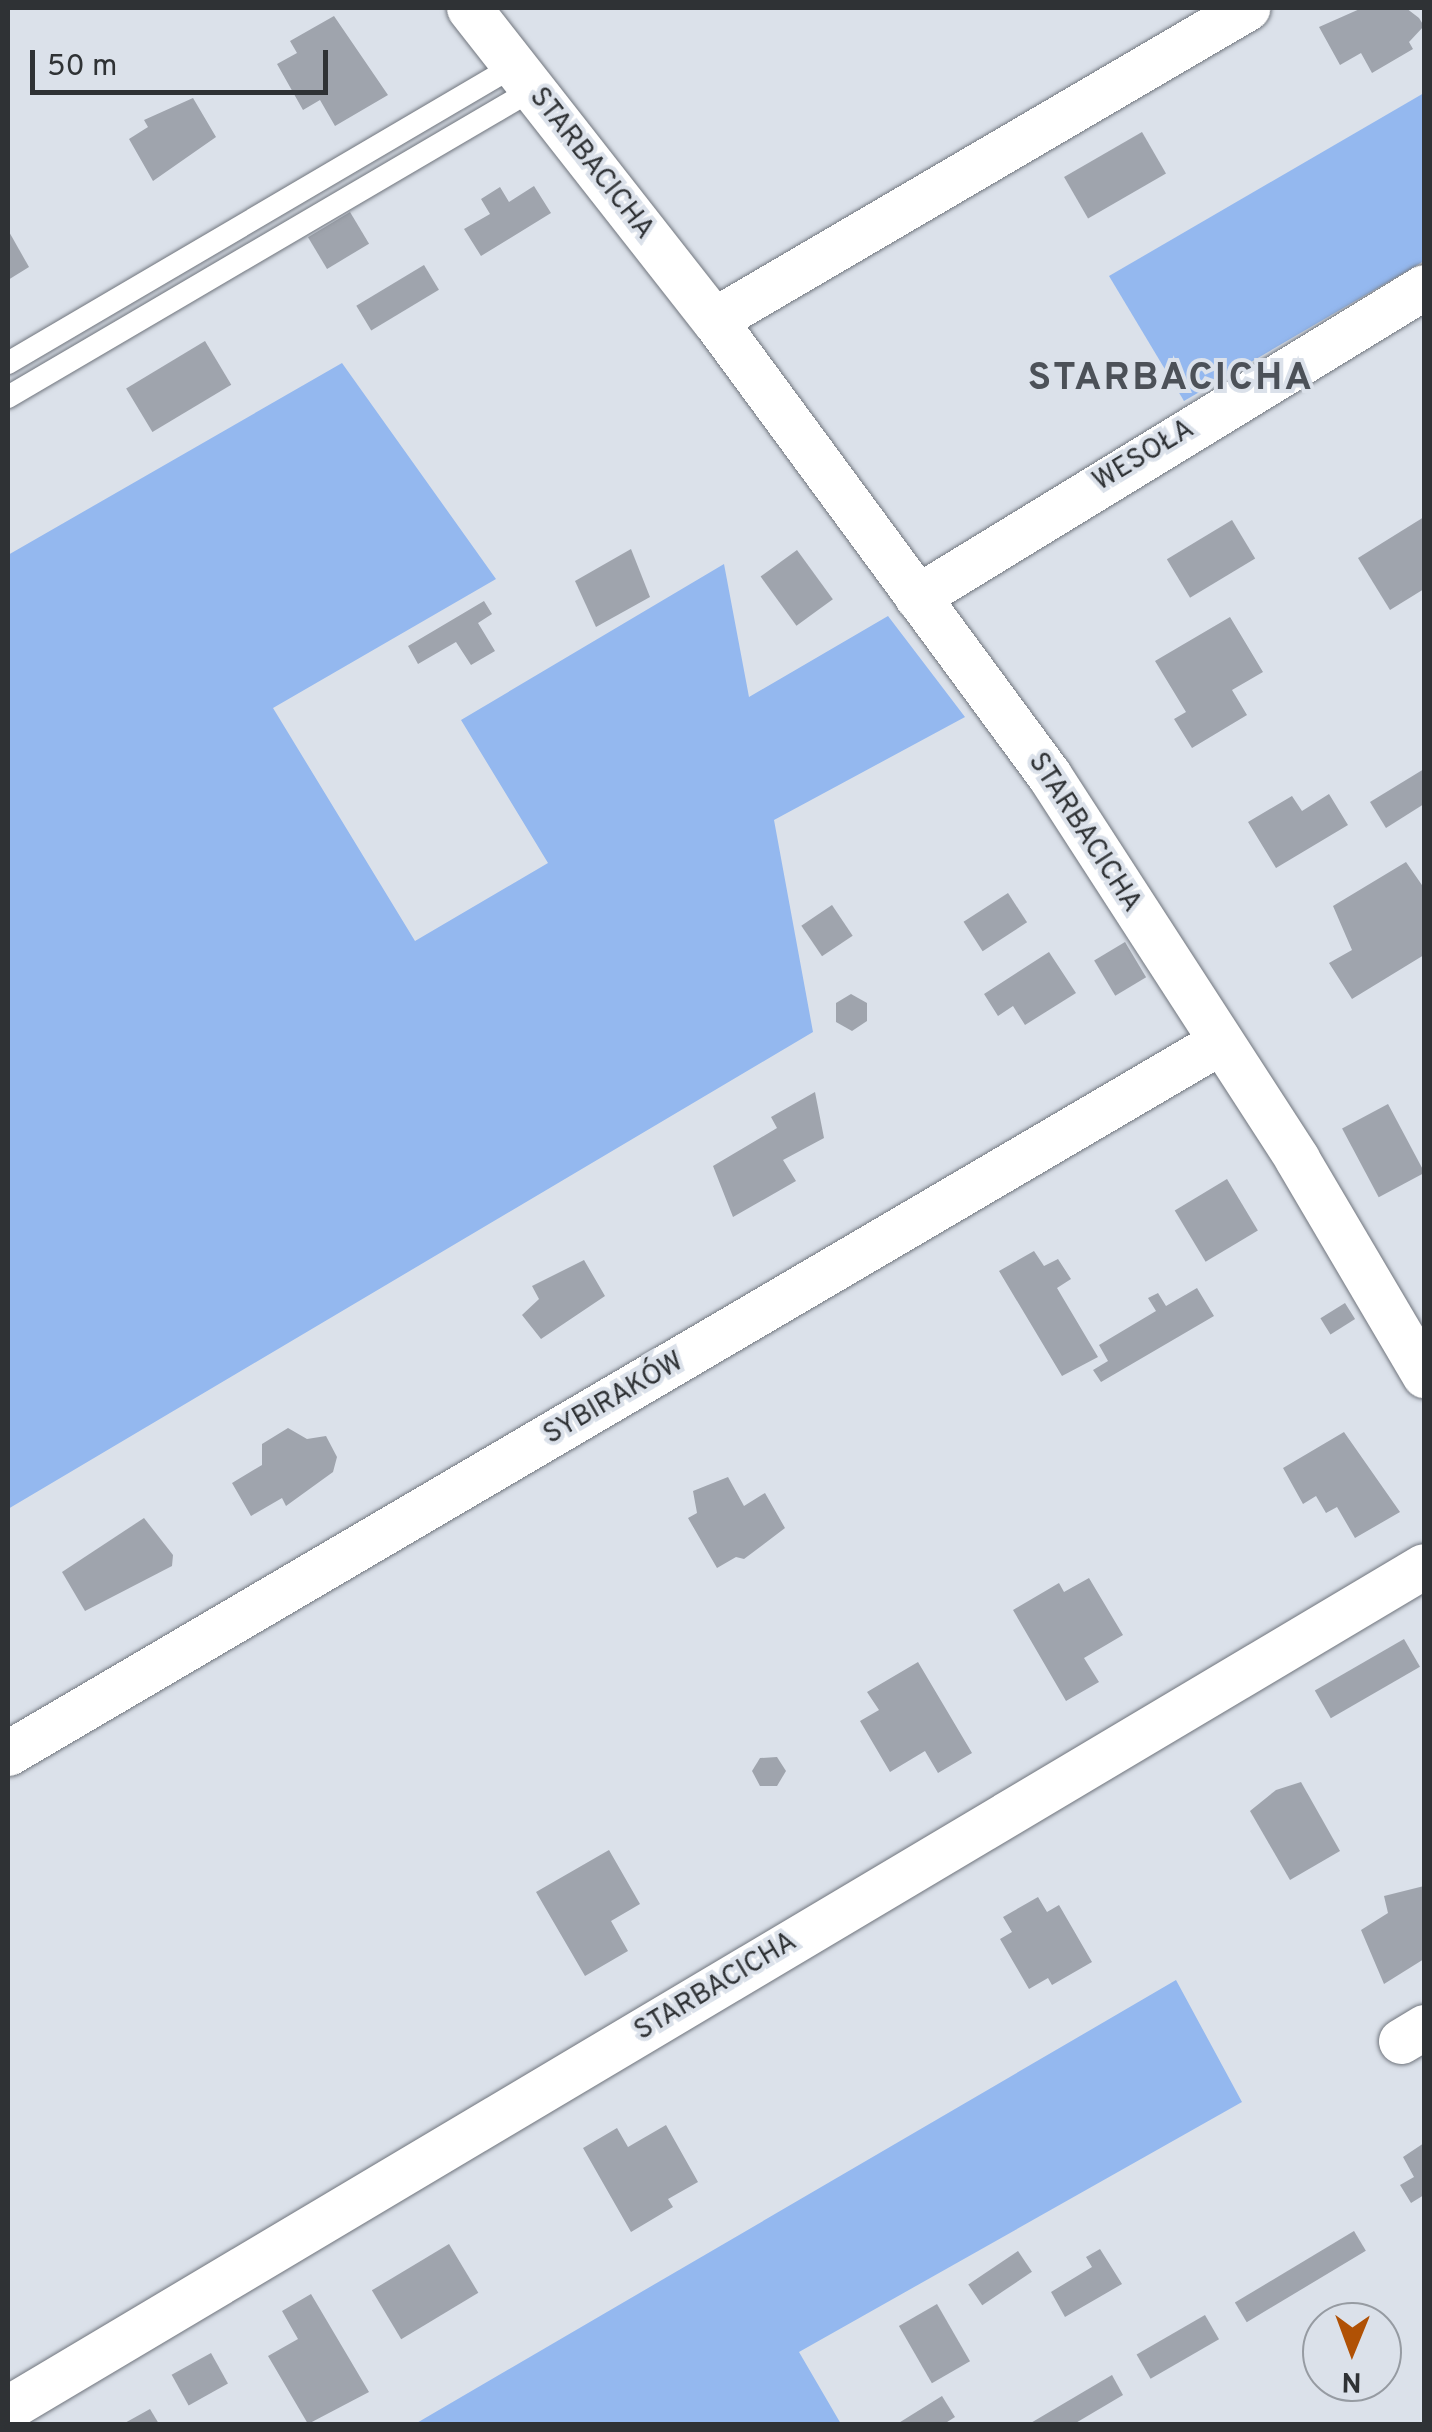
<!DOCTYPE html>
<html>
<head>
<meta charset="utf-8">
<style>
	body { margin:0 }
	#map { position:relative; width:1432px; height:2432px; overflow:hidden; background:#dbe1ea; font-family:Overpass,sans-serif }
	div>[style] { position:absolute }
	.green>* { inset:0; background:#94b8ef }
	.building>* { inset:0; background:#9fa4ad; transform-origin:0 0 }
	.roads { filter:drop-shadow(0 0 2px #70757d) drop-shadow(0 0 2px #70757d) }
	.service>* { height:22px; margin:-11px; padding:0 11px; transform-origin:11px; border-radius:11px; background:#fff }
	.minor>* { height:45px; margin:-22.5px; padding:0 22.5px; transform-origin:22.5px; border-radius:22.5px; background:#fff }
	span { translate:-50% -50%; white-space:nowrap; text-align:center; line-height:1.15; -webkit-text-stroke:8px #dbe1ea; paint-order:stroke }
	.street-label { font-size:28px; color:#2f3235 }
	.district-label { font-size:38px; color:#4c5158; font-weight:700; letter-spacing:2.5px }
	.frame { position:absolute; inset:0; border:10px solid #2f3235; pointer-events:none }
	.north { position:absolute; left:1302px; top:2302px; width:100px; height:100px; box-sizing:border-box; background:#dbe1ea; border:2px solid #969ba2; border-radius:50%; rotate:181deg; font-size:28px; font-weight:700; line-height:40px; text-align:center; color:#2f3235 }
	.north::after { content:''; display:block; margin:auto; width:35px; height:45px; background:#b05105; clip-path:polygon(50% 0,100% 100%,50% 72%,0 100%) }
	.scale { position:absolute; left:30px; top:50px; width:298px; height:45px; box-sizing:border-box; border:5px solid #2f3235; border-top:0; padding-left:12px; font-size:30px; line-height:35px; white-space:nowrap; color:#2f3235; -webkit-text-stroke:8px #dbe1ea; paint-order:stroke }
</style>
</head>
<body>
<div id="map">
	<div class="green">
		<div style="clip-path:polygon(1424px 93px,1424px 261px,1184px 401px,1109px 276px)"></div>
		<div style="clip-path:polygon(342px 363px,496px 579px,273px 708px,415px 941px,548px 863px,461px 720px,724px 564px,749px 697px,888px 616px,965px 717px,774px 820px,813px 1032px,8px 1509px,8px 555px)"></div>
		<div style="clip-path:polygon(1176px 1980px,1242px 2102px,799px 2352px,841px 2424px,415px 2424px)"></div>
	</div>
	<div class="building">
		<div style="clip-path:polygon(1362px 8px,1406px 8px,1419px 18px,1424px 26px,1409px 42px,1413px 49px,1372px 73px,1361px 53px,1340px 65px,1319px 27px)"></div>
		<div style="clip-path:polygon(334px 16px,388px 95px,335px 126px,320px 100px,303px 110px,277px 64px,297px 53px,290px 41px)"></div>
		<div style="clip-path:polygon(193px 98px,216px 137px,153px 181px,129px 139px,148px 127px,144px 120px)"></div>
		<div style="left:1142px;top:132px;width:48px;height:90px;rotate:60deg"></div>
		<div style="clip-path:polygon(534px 186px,551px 213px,481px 256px,464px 229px,490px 214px,481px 199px,500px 187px,509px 202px)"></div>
		<div style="left:350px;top:212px;width:37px;height:49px;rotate:59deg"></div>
		<div style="clip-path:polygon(8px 230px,29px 267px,8px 280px)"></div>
		<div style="left:424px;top:265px;width:29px;height:79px;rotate:59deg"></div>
		<div style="left:205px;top:341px;width:51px;height:92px;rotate:59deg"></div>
		<div style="clip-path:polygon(1424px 517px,1424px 589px,1390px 610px,1358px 558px)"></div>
		<div style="left:1232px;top:520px;width:45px;height:76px;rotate:59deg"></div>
		<div style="clip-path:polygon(631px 549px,650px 597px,596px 627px,575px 581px)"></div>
		<div style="left:797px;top:550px;width:61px;height:45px;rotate:54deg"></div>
		<div style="clip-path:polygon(484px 601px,492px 614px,478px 623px,495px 651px,471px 665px,456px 642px,418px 664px,408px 646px)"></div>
		<div style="clip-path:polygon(1230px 617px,1263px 672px,1232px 690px,1247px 715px,1192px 748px,1174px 719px,1186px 712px,1155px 661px)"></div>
		<div style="clip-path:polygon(1424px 769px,1424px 804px,1386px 828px,1370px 802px)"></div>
		<div style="clip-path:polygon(1329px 794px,1348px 825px,1276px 868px,1248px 822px,1292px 796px,1302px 811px)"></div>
		<div style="clip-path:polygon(1406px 862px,1424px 888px,1424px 955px,1352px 999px,1329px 963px,1352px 950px,1333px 906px)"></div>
		<div style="left:1008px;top:893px;width:35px;height:53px;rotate:57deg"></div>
		<div style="left:832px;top:905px;width:37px;height:37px;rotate:56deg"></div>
		<div style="left:1125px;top:942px;width:41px;height:36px;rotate:59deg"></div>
		<div style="clip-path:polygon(1049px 952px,1076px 993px,1025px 1025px,1013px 1006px,998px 1016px,984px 994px)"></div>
		<div style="clip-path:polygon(851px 994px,867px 1003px,867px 1021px,852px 1031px,836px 1022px,836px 1003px)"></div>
		<div style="clip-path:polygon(815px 1092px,824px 1138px,783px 1160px,796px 1181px,733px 1217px,713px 1166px,777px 1128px,771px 1117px)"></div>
		<div style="left:1388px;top:1104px;width:78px;height:52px;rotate:62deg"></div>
		<div style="left:1227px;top:1179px;width:60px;height:61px;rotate:59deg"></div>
		<div style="clip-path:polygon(1034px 1251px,1044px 1266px,1058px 1259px,1071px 1279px,1057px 1288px,1098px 1357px,1062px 1376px,999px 1271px)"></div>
		<div style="clip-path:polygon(584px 1260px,605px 1296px,541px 1339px,522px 1315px,539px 1299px,532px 1286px)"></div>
		<div style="clip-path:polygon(1197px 1288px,1214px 1316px,1101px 1382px,1093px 1370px,1108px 1361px,1099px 1345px,1156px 1311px,1148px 1298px,1158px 1293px,1166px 1306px)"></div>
		<div style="left:1345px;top:1303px;width:19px;height:29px;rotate:58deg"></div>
		<div style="clip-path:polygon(288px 1428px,307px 1439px,326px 1436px,337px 1457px,333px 1472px,286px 1506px,282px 1498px,251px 1516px,232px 1483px,262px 1465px,262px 1444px)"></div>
		<div style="clip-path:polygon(1344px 1432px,1400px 1512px,1355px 1538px,1337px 1507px,1326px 1513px,1316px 1496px,1303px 1504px,1283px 1468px)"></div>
		<div style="clip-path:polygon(728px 1477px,744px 1506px,765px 1493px,785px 1528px,744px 1559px,736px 1557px,717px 1568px,688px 1518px,697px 1513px,693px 1491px)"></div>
		<div style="clip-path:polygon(144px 1518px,173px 1555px,172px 1566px,85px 1611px,62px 1572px)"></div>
		<div style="clip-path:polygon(1089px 1578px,1123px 1635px,1084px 1658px,1099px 1682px,1066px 1701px,1013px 1610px,1059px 1583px,1064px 1592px)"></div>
		<div style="left:1404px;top:1639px;width:32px;height:103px;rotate:60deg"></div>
		<div style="clip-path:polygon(918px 1662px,972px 1753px,938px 1773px,925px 1751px,890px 1772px,860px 1721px,879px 1710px,867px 1692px)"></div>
		<div style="clip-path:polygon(777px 1757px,786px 1771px,777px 1786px,760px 1786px,752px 1771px,760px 1758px)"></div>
		<div style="clip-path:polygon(1301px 1782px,1340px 1851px,1290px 1880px,1250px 1811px,1276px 1790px)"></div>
		<div style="clip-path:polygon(609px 1850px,640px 1904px,611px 1921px,628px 1951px,585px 1976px,536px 1892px)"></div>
		<div style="clip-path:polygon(1424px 1886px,1424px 1959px,1384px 1984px,1361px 1930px,1388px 1913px,1384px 1896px)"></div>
		<div style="clip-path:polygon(1038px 1897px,1047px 1912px,1059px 1905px,1092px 1962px,1052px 1985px,1048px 1978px,1029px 1989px,1000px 1939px,1012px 1932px,1003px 1917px)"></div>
		<div style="clip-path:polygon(666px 2125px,698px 2182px,668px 2199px,673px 2207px,631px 2232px,583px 2148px,617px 2128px,628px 2147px)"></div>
		<div style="clip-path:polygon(1424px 2143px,1424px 2195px,1411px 2203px,1400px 2185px,1414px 2177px,1403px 2157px)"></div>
		<div style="left:1354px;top:2231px;width:23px;height:139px;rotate:59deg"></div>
		<div style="left:449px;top:2244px;width:57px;height:90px;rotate:59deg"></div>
		<div style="clip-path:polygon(1100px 2249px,1122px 2284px,1065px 2317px,1051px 2292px,1092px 2267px,1086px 2257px)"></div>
		<div style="left:1018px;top:2251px;width:25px;height:60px;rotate:56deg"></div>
		<div style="clip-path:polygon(311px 2294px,369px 2392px,308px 2424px,268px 2356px,298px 2339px,282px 2311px)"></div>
		<div style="left:937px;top:2304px;width:66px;height:44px;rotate:60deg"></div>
		<div style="left:1205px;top:2315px;width:28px;height:79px;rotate:60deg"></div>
		<div style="left:211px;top:2353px;width:35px;height:45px;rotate:61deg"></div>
		<div style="clip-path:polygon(1112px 2375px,1123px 2395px,1074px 2424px,1029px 2424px)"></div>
		<div style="clip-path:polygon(942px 2396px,955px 2417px,944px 2424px,897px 2424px)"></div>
		<div style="clip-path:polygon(150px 2409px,159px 2424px,123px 2424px)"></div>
	</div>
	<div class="roads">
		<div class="service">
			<div style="left:8px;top:363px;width:587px;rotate:-30.41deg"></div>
			<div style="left:8px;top:397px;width:607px;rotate:-30.37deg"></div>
		</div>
		<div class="minor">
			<div style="left:469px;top:8px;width:397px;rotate:51.9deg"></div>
			<div style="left:714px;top:320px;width:565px;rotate:53.64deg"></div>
			<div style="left:1049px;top:775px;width:457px;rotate:57.1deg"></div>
			<div style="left:1297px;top:1159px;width:251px;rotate:59.5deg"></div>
			<div style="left:714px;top:320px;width:618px;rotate:-30.34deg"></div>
			<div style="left:917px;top:597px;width:594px;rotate:-31.44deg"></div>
			<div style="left:8px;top:1753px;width:1405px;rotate:-30.4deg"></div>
			<div style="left:1401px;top:2041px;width:27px;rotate:-31deg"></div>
			<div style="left:8px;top:2408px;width:1647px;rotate:-30.74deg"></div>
		</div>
	</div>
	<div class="street-label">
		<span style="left:591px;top:164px;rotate:52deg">STARBACICHA</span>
		<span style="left:1144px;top:456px;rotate:-31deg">WESOŁA</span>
		<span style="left:1084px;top:833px;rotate:57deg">STARBACICHA</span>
		<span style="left:614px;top:1399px;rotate:-30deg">SYBIRAKÓW</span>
		<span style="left:716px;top:1987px;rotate:-31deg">STARBACICHA</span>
	</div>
	<div class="district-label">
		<span style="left:1171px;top:380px">STARBACICHA</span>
	</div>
	<div class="frame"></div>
	<div class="north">N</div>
	<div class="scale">50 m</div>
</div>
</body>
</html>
